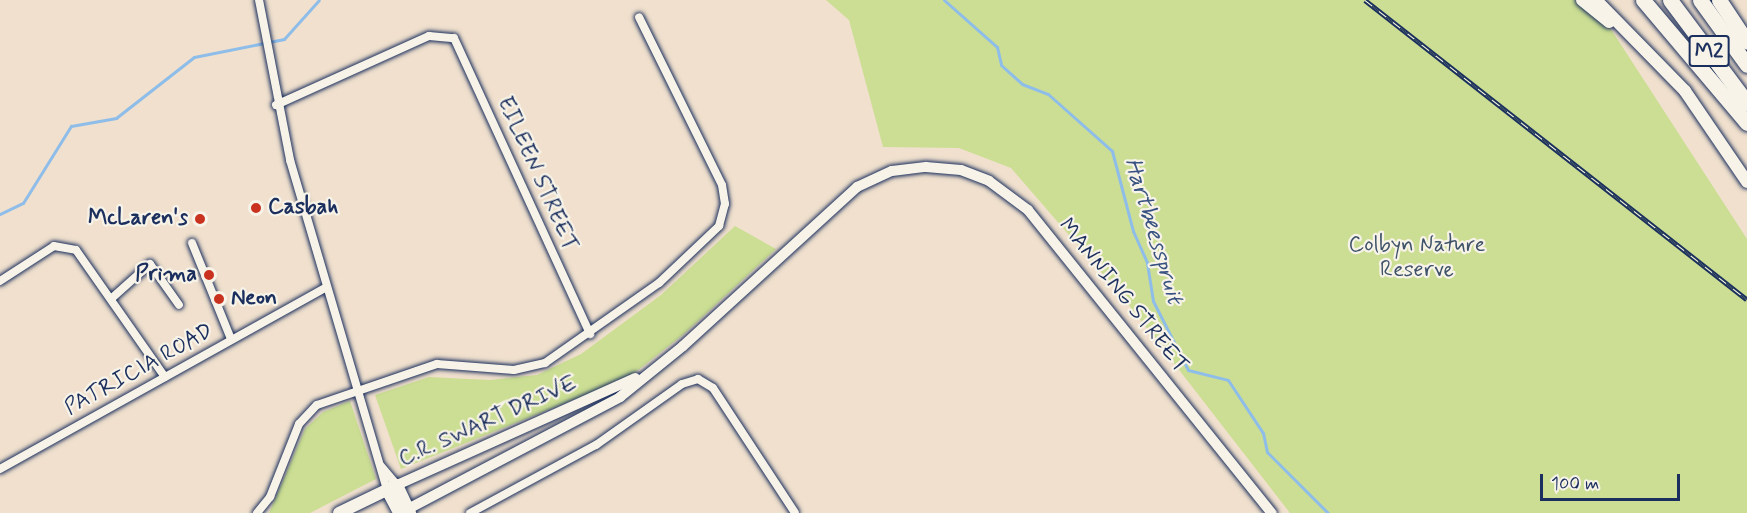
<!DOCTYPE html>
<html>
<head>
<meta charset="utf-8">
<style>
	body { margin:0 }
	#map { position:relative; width:1747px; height:513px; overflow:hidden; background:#f0e0cd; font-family:Mynerve,sans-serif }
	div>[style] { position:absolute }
	.green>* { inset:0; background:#cbde93 }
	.stream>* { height:3px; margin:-1.5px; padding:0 1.5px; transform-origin:1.5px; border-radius:1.5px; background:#8fbde9 }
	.roads { filter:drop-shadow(0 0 2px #1b2f5e) drop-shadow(0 0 2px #1b2f5e) }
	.minor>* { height:8px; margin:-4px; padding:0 4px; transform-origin:4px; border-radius:4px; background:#f7f3e8 }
	.tertiary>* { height:10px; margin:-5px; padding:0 5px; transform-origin:5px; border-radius:5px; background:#f7f3e8 }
	.secondary>* { height:12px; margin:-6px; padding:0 6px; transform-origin:6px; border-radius:6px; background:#f7f3e8 }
	.motorway>* { height:15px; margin:-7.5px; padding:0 7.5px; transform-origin:7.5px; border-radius:7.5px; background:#f7f3e8 }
	.rail>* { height:5px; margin-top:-2.5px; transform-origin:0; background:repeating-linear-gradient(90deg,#f7f3e8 0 9px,#1b2f5e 0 18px); box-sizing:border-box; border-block:2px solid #1b2f5e }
	.dots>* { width:16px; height:16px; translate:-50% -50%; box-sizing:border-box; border:3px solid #f7f3e8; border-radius:50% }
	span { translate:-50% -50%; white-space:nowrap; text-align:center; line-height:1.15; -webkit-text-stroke:4.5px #f7f3e8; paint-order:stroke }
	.shield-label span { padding:2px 4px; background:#f7f3e8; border:2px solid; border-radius:4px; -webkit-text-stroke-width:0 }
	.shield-label { font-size:21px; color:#1b2f5e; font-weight:700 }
	.street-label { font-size:22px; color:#1b2f5e }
	.poi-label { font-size:22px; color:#1b2f5e; font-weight:700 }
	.left { translate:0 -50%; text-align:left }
	.right { translate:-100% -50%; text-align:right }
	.park-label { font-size:22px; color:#3e5269 }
	.water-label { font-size:24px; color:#385281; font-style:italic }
	.scale { position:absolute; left:1540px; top:474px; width:140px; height:27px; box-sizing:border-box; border:3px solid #1b2f5e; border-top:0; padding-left:8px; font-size:18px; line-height:21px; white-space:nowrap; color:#1b2f5e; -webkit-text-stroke:4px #f7f3e8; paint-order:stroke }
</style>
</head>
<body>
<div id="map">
	<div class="green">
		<div style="clip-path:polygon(826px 0,1592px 0,1747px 239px,1747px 513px,1290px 513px,1121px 295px,1011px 168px,959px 148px,883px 147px,849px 20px)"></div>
		<div style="clip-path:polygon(735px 226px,776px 249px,684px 334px,628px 378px,401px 469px,375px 395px,429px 377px,490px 380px,537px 375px,581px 354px,661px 295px)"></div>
		<div style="clip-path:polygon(350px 401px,376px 479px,310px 513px,269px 513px,305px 429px,323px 412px)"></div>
	</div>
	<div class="stream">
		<div style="left:944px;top:0;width:71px;rotate:41.6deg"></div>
		<div style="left:997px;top:47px;width:18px;rotate:77deg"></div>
		<div style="left:1001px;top:65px;width:28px;rotate:42deg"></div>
		<div style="left:1022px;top:84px;width:28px;rotate:21deg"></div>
		<div style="left:1048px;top:94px;width:86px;rotate:41.7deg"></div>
		<div style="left:1112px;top:151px;width:83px;rotate:75.3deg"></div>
		<div style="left:1133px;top:231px;width:35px;rotate:66deg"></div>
		<div style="left:1147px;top:263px;width:38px;rotate:81deg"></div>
		<div style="left:1153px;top:301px;width:77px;rotate:63.1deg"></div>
		<div style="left:1188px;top:370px;width:41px;rotate:14deg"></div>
		<div style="left:1228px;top:380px;width:64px;rotate:56.6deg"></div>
		<div style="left:1263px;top:433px;width:19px;rotate:78deg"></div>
		<div style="left:1267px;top:452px;width:86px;rotate:45deg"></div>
		<div style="left:0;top:214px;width:25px;rotate:-26deg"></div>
		<div style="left:23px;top:203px;width:91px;rotate:-58.1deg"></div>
		<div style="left:71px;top:126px;width:46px;rotate:-10.1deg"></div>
		<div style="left:116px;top:118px;width:99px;rotate:-38deg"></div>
		<div style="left:194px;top:57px;width:92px;rotate:-11.3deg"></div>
		<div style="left:284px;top:39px;width:52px;rotate:-48.1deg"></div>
	</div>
	<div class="roads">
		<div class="minor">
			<div style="left:259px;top:0;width:163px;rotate:79deg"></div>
			<div style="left:290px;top:160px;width:344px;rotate:73.6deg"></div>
			<div style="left:276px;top:105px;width:168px;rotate:-24.3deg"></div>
			<div style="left:429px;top:36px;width:25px;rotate:5deg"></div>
			<div style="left:454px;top:38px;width:326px;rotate:65.3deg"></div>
			<div style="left:192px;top:243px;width:104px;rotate:67.9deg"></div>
			<div style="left:0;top:281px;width:64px;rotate:-32.9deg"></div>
			<div style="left:54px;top:246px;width:22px;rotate:10deg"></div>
			<div style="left:76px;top:250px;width:155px;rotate:55deg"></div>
			<div style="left:112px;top:298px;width:51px;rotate:-41.8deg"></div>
			<div style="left:150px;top:264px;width:50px;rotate:54.7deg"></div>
			<div style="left:381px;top:466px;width:25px;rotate:50deg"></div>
			<div style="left:0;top:469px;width:374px;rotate:-29.1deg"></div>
			<div style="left:257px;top:513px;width:21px;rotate:-51deg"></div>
			<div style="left:270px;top:497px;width:79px;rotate:-68.3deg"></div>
			<div style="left:299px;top:424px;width:26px;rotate:-47deg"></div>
			<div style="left:317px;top:405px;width:127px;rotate:-18.9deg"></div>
			<div style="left:437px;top:364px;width:77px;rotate:4.5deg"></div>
			<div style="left:514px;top:370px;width:32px;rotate:-13deg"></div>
			<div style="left:545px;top:363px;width:139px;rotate:-35.1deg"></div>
			<div style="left:659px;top:283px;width:83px;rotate:-43.5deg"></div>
			<div style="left:719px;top:226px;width:23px;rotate:-75deg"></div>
			<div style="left:725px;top:204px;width:19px;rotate:-99deg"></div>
			<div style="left:722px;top:185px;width:187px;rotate:-116.3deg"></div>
			<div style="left:470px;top:513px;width:143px;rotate:-28.4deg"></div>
			<div style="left:596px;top:445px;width:105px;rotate:-35.3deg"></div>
			<div style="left:682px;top:384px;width:17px;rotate:-17deg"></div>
			<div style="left:698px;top:379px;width:17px;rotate:31deg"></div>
			<div style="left:713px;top:388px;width:149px;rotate:56.7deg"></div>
		</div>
		<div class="tertiary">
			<div style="left:397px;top:485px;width:261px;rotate:-24.2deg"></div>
			<div style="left:408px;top:509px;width:240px;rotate:-27.8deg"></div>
			<div style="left:620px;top:397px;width:81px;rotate:-39deg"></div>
			<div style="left:683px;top:346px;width:236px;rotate:-42.4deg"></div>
			<div style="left:857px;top:187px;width:38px;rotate:-25deg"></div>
			<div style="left:892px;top:171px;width:34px;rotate:-7deg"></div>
			<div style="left:926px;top:167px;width:35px;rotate:5deg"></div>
			<div style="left:961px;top:170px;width:30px;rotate:21deg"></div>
			<div style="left:989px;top:181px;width:49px;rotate:36.6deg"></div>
			<div style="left:1028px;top:210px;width:389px;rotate:51.2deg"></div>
		</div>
		<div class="secondary">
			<div style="left:1582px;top:0;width:35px;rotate:39deg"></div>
			<div style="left:1596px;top:0;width:127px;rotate:45.6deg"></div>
			<div style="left:1685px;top:91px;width:110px;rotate:55.7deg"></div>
			<div style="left:387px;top:490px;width:26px;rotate:62deg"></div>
			<div style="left:339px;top:513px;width:64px;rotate:-25.8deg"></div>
			<div style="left:397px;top:485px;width:31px;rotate:65deg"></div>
		</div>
		<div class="motorway">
			<div style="left:1643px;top:0;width:161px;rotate:49.8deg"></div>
			<div style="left:1670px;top:0;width:129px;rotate:53.2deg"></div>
			<div style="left:1700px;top:0;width:80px;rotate:54.1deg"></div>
			<div style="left:1719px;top:0;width:50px;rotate:56.3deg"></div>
		</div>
	</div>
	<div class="rail">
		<div style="left:1365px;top:0;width:485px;rotate:38.1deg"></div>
	</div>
	<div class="dots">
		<div style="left:256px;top:208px;background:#c8321e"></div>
		<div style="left:200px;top:219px;background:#c8321e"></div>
		<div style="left:209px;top:275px;background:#c8321e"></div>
		<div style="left:219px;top:299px;background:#c8321e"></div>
	</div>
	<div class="shield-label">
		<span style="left:1709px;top:51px">M2</span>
	</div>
	<div class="street-label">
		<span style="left:537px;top:174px;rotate:66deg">EILEEN STREET</span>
		<span style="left:1123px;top:296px;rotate:51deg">MANNING STREET</span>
		<span style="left:139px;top:370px;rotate:-29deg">PATRICIA ROAD</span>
		<span style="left:488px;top:422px;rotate:-24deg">C.R. SWART DRIVE</span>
	</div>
	<div class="poi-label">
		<span class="left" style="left:268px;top:208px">Casbah</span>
		<span class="right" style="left:188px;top:219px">McLaren's</span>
		<span class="right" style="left:197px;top:275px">Prima</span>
		<span class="left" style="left:231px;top:299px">Neon</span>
	</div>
	<div class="park-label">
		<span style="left:1417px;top:258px">Colbyn Nature<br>Reserve</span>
	</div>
	<div class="water-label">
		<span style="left:1153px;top:231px;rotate:73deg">Hartbeesspruit</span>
	</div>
	<div class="scale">100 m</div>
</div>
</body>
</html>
